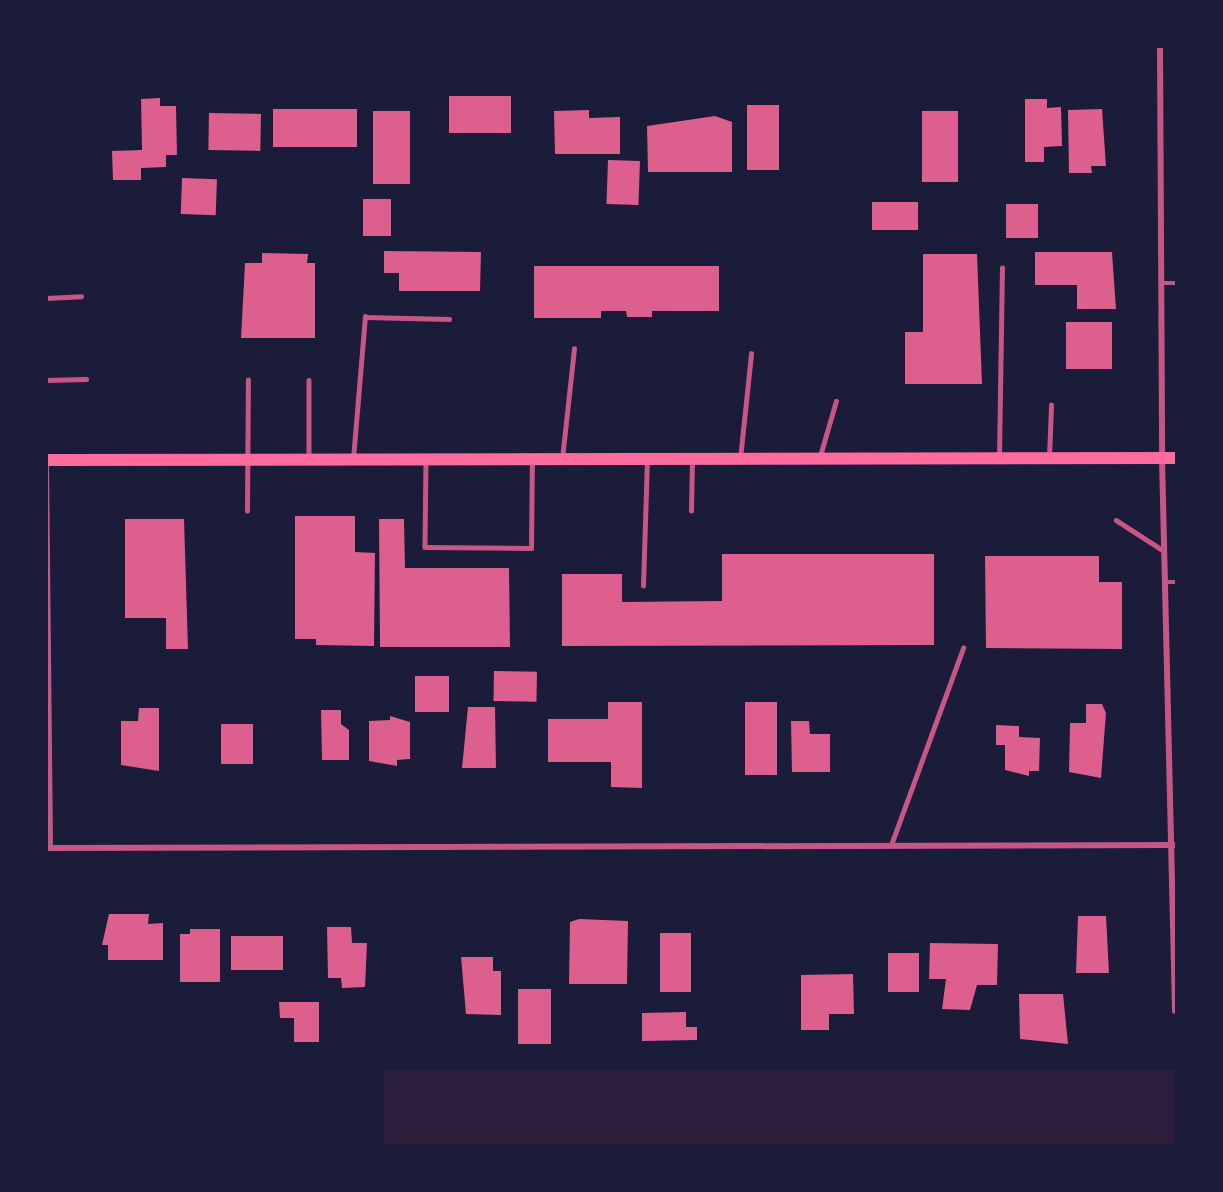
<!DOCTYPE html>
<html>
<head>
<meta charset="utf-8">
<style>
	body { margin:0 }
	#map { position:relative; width:1223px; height:1192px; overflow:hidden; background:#1b1b3a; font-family:"Noto Serif",serif }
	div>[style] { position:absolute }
	.green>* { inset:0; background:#2a1e3b; transform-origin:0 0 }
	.building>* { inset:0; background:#dd5f8e; transform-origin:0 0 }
	.service>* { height:4.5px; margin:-2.25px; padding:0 2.25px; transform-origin:2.25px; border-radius:2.25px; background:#c65784 }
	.minor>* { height:6px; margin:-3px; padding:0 3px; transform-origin:3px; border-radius:3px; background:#c65784 }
	.secondary>* { height:12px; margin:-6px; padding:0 6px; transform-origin:6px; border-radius:6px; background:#ff6b9d }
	span { translate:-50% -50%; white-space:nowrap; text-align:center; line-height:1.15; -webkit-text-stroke:6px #1b1b3a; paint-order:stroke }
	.frame { position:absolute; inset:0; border:48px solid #1b1b3a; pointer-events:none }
</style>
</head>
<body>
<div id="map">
	<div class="green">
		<div style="left:384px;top:1070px;width:792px;height:75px"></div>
	</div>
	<div class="building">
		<div style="left:511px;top:96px;width:37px;height:62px;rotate:90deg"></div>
		<div style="clip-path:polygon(160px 98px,160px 106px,176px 106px,177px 155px,166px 155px,166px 167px,141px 168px,141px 180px,113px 180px,112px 151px,142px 150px,141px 99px)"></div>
		<div style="clip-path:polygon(1025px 99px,1047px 99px,1047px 108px,1061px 107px,1062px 146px,1044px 147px,1044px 162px,1025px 162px)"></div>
		<div style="left:747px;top:105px;width:32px;height:65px"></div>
		<div style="left:273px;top:109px;width:84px;height:38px"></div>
		<div style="clip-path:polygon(1102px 109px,1106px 166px,1091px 166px,1092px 173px,1069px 173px,1068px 110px)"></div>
		<div style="clip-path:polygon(589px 110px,589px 118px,620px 117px,620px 154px,555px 154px,554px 111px)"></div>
		<div style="left:373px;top:111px;width:37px;height:73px"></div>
		<div style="left:922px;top:111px;width:36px;height:71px"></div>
		<div style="left:209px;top:113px;width:52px;height:37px;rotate:1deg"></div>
		<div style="clip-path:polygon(715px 116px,732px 122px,732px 172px,648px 172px,647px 126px)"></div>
		<div style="left:608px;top:160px;width:32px;height:44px;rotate:2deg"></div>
		<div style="left:182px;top:178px;width:35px;height:36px;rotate:2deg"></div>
		<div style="left:391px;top:199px;width:37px;height:28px;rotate:90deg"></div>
		<div style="left:872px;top:202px;width:46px;height:28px"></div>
		<div style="left:1006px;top:204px;width:32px;height:34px"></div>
		<div style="clip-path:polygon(384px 251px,481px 252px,480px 291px,399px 291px,399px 273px,384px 273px)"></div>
		<div style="clip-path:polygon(1035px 252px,1112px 252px,1116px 309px,1077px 309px,1077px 285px,1035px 285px)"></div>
		<div style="clip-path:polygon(262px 253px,308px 254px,307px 263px,315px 263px,315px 338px,241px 338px,245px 263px,262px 263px)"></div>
		<div style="clip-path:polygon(923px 254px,977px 254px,982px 384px,905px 384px,905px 332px,923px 332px)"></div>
		<div style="clip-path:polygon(534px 266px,719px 266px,719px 311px,652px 311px,652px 317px,627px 317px,626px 311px,601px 311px,601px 318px,534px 318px)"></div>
		<div style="left:1066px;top:322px;width:46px;height:47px"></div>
		<div style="clip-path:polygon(295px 516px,355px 516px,355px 552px,375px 553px,374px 646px,316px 645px,316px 639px,295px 639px)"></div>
		<div style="clip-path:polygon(125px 519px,184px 519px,188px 649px,166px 649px,166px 618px,125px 618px)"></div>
		<div style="clip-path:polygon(379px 519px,404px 519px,405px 568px,509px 568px,510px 647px,380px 647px)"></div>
		<div style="clip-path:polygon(722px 554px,934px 554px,934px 645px,562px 646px,562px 574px,622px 574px,622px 602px,722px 601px)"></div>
		<div style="clip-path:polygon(985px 556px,1099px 556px,1099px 582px,1122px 582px,1122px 649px,986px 648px)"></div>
		<div style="left:494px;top:671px;width:43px;height:30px;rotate:1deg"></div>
		<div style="left:415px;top:676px;width:34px;height:36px"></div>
		<div style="clip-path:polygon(608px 702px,642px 702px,642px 788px,611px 787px,611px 762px,548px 762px,548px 719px,608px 719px)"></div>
		<div style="left:745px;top:702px;width:32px;height:73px"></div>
		<div style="clip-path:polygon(1086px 704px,1102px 704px,1106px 713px,1101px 778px,1069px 772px,1070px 723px,1086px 723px)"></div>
		<div style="clip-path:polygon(468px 707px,495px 707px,496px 768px,462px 768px)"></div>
		<div style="clip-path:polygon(139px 708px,159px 708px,159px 771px,121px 765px,121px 721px,138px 721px)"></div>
		<div style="clip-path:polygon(321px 710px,341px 710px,341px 724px,349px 730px,349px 760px,322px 760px)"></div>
		<div style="clip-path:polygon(390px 716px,410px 722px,410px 759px,397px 760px,397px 766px,369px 761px,369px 721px,390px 720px)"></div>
		<div style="clip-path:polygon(791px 721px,809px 721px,810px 734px,830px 734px,830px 772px,792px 772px)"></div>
		<div style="left:221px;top:724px;width:32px;height:40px"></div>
		<div style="clip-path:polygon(996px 725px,1019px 726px,1019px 737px,1040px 738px,1039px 771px,1029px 771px,1029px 776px,1005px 770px,1005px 745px,996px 745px)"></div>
		<div style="clip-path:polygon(109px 914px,149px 914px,148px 924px,163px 923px,163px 960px,108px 960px,108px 945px,102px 945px)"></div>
		<div style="clip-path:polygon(1078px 916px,1106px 916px,1109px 973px,1076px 973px)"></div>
		<div style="clip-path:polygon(579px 919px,628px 921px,627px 984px,569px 984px,570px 922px)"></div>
		<div style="clip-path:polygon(327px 927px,351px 927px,352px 943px,367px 943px,365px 987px,342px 988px,341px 978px,328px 978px)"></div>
		<div style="clip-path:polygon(190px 929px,220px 929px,220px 982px,180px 982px,180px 934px,190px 934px)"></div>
		<div style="left:660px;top:933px;width:31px;height:59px"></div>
		<div style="left:231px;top:936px;width:52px;height:34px"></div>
		<div style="clip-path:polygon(930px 943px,998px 944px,997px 985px,977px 985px,970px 1010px,942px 1009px,946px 979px,929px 979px)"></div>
		<div style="left:888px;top:953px;width:31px;height:39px"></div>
		<div style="clip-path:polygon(461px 957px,493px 957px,493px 971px,501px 971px,501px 1015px,466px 1014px)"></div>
		<div style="clip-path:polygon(853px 974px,854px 1014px,829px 1014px,829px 1030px,801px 1030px,801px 975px)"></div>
		<div style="left:518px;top:989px;width:33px;height:55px"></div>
		<div style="clip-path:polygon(1019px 994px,1063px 994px,1068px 1044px,1020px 1039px)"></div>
		<div style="clip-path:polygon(279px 1002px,319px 1002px,319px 1042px,294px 1042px,294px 1018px,280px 1018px)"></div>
		<div style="clip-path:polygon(686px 1012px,686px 1027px,697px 1027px,697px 1040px,642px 1041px,642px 1013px)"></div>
	</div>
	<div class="service">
		<div style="left:1161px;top:283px;width:15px"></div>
		<div style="left:46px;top:298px;width:35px;rotate:-3deg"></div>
		<div style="left:46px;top:380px;width:40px;rotate:-1.4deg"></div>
		<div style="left:309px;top:380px;width:79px;rotate:90deg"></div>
		<div style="left:820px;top:456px;width:57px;rotate:-73.8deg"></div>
		<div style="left:999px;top:457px;width:189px;rotate:-89.1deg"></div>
		<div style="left:1049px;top:458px;width:53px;rotate:-87.8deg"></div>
		<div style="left:353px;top:459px;width:143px;rotate:-85.2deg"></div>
		<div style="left:365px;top:317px;width:84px;rotate:1.4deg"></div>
		<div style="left:562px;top:459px;width:111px;rotate:-83.8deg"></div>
		<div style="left:740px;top:459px;width:106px;rotate:-84deg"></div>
		<div style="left:426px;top:462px;width:85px;rotate:90.7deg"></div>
		<div style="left:425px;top:547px;width:106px;rotate:0.5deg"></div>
		<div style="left:531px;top:548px;width:89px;rotate:-89.4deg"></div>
		<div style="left:247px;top:511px;width:131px;rotate:-89.6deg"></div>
		<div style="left:691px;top:511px;width:50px;rotate:-88.9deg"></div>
		<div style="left:1116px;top:520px;width:57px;rotate:32.9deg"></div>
		<div style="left:1164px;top:582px;width:12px"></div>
		<div style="left:643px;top:586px;width:124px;rotate:-88.2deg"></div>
		<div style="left:891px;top:845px;width:210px;rotate:-69.9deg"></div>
	</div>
	<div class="minor">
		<div style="left:1160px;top:46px;width:412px;rotate:89.7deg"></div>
		<div style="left:1162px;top:458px;width:553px;rotate:88.65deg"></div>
		<div style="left:46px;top:463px;width:385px;rotate:89.4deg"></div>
		<div style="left:46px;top:848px;width:1130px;rotate:-0.15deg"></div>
	</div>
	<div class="secondary">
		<div style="left:46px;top:460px;width:1130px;rotate:-0.1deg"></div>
	</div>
	<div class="frame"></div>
</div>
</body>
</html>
